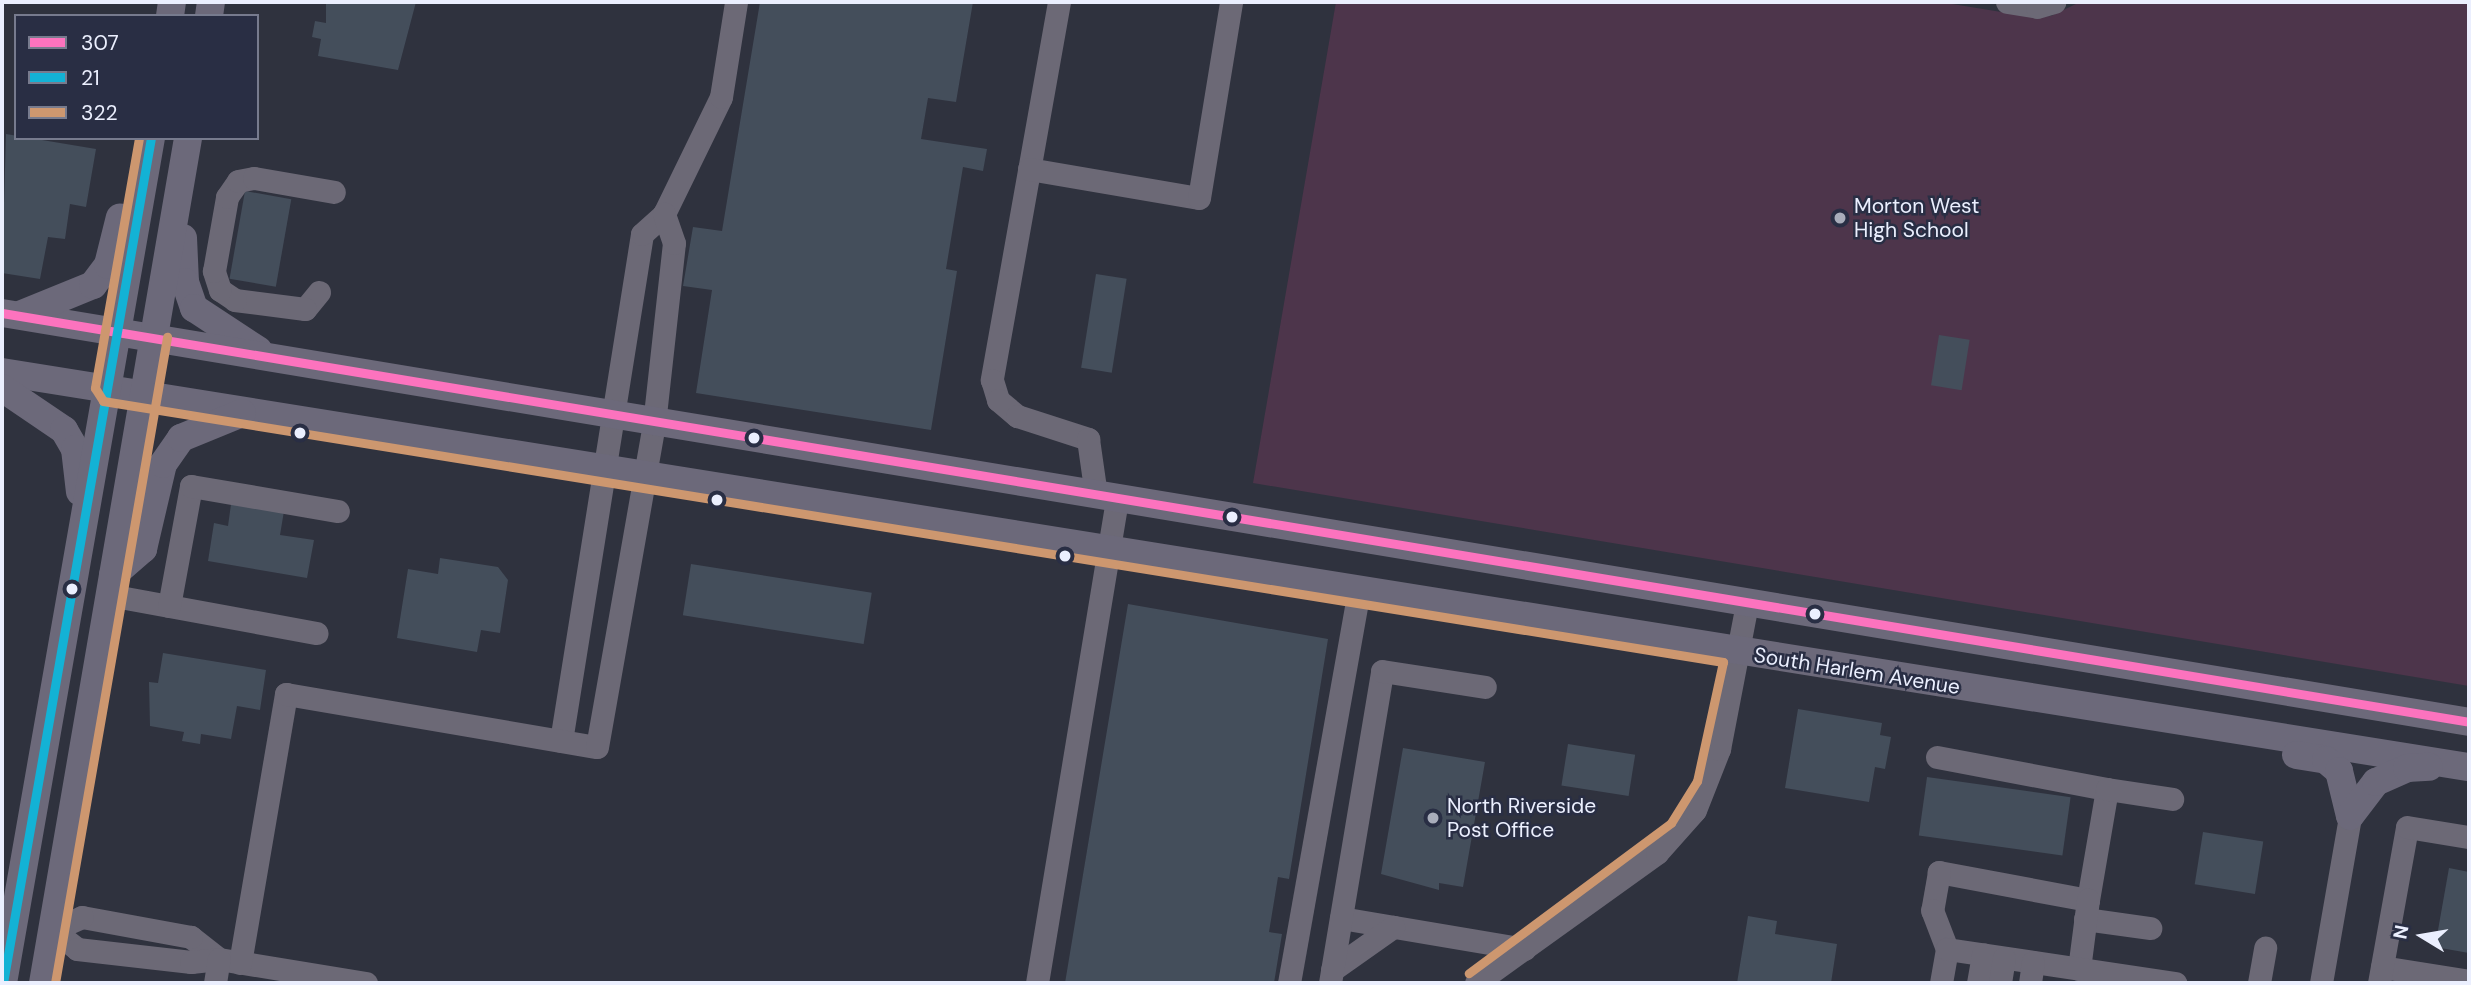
<!DOCTYPE html>
<html>
<head>
<meta charset="utf-8">
<style>
	body { margin:0 }
	#map { position:relative; width:2471px; height:985px; overflow:hidden; background:#2f323e; font-family:"DM Sans",sans-serif }
	div>[style] { position:absolute }
	.green>* { inset:0; background:#4d354b }
	.building>* { inset:0; background:#444e5b; transform-origin:0 0 }
	.minor>* { height:23px; margin:-11.5px; padding:0 11.5px; transform-origin:11.5px; border-radius:11.5px; background:#6c6976 }
	.major>* { height:28px; margin:-14px; padding:0 14px; transform-origin:14px; border-radius:14px; background:#6c697a }
	.bus-1>* { height:9px; margin:-4.5px; padding:0 4.5px; transform-origin:4.5px; border-radius:4.5px; background:#fc73be }
	.bus-2>* { height:9px; margin:-4.5px; padding:0 4.5px; transform-origin:4.5px; border-radius:4.5px; background:#13b2d5 }
	.bus-3>* { height:9px; margin:-4.5px; padding:0 4.5px; transform-origin:4.5px; border-radius:4.5px; background:#cd976f }
	.dots>* { width:19px; height:19px; translate:-50% -50%; box-sizing:border-box; border:4px solid #292e44; border-radius:50% }
	span { translate:-50% -50%; white-space:nowrap; text-align:center; line-height:1.15; -webkit-text-stroke:5px #292e44; paint-order:stroke }
	.poi-label { font-size:21px; color:#ebeffe }
	.left { translate:0 -50%; text-align:left }
	.street-label { font-size:21px; color:#ebeffe }
	.frame { position:absolute; inset:0; border:4px solid #ebeffe; pointer-events:none }
	.legend { position:absolute; left:14px; top:14px; width:245px; height:126px; box-sizing:border-box; background:#292e44; border:2px solid #777b8e; margin:0; padding:9px 12px; list-style:none; font-size:21px; color:#ebeffe }
	.legend li { display:flex; align-items:center; gap:14px; height:35px }
	.legend b { width:35px; border:2px solid #777b8e }
	.north { position:absolute; left:2387px; top:901px; width:70px; height:70px; -webkit-text-stroke:5px #292e44; paint-order:stroke; rotate:281deg; font-size:19px; font-weight:700; line-height:28px; text-align:center; color:#ebeffe }
	.north::after { content:''; display:block; margin:auto; width:24px; height:32px; background:#ebeffe; clip-path:polygon(50% 0,100% 100%,50% 72%,0 100%) }
</style>
</head>
<body>
<div id="map">
	<div class="green">
		<div style="clip-path:polygon(1336px 2px,1940px 2px,2032px 17px,2051px 16px,2080px 2px,2469px 2px,2469px 686px,1253px 483px)"></div>
	</div>
	<div class="building">
		<div style="clip-path:polygon(326px 2px,416px 2px,398px 70px,318px 56px,321px 39px,312px 37px,315px 21px,326px 23px)"></div>
		<div style="clip-path:polygon(760px 2px,973px 2px,956px 102px,928px 98px,921px 139px,987px 149px,983px 171px,963px 167px,946px 269px,957px 271px,931px 430px,696px 393px,712px 290px,683px 286px,693px 227px,722px 231px)"></div>
		<div style="clip-path:polygon(6px 134px,96px 149px,86px 207px,70px 204px,65px 239px,48px 237px,40px 279px,2px 273px)"></div>
		<div style="left:245px;top:191px;width:47px;height:89px;rotate:10deg"></div>
		<div style="left:1096px;top:274px;width:31px;height:95px;rotate:9deg"></div>
		<div style="left:1939px;top:335px;width:31px;height:51px;rotate:9deg"></div>
		<div style="clip-path:polygon(232px 497px,285px 505px,280px 535px,314px 540px,307px 578px,208px 561px,214px 523px,228px 526px)"></div>
		<div style="clip-path:polygon(440px 558px,498px 567px,508px 580px,500px 633px,481px 630px,477px 652px,397px 638px,408px 569px,438px 574px)"></div>
		<div style="left:691px;top:564px;width:183px;height:52px;rotate:9deg"></div>
		<div style="clip-path:polygon(1128px 604px,1328px 639px,1289px 879px,1278px 877px,1269px 932px,1282px 934px,1274px 983px,1065px 983px)"></div>
		<div style="clip-path:polygon(163px 653px,266px 670px,260px 710px,237px 706px,231px 739px,201px 734px,200px 744px,182px 741px,184px 732px,150px 726px,149px 682px,158px 683px)"></div>
		<div style="clip-path:polygon(1798px 709px,1882px 723px,1880px 735px,1891px 737px,1885px 769px,1875px 767px,1869px 802px,1785px 788px)"></div>
		<div style="left:1568px;top:744px;width:68px;height:42px;rotate:9deg"></div>
		<div style="clip-path:polygon(1403px 748px,1485px 762px,1463px 887px,1439px 883px,1439px 890px,1381px 874px)"></div>
		<div style="left:1927px;top:777px;width:145px;height:59px;rotate:8deg"></div>
		<div style="left:2203px;top:832px;width:61px;height:53px;rotate:9deg"></div>
		<div style="clip-path:polygon(2449px 868px,2469px 872px,2469px 953px,2435px 947px)"></div>
		<div style="clip-path:polygon(1748px 916px,1777px 921px,1775px 934px,1837px 944px,1831px 983px,1737px 983px)"></div>
	</div>
	<div class="minor">
		<div style="left:1059px;top:2px;width:384px;rotate:100.1deg"></div>
		<div style="left:992px;top:380px;width:21px;rotate:73deg"></div>
		<div style="left:998px;top:400px;width:25px;rotate:40deg"></div>
		<div style="left:1017px;top:416px;width:75px;rotate:17.9deg"></div>
		<div style="left:1088px;top:439px;width:57px;rotate:81.9deg"></div>
		<div style="left:2007px;top:2px;width:30px;rotate:9deg"></div>
		<div style="left:2037px;top:7px;width:18px;rotate:-16deg"></div>
		<div style="left:1029px;top:169px;width:172px;rotate:9.7deg"></div>
		<div style="left:1199px;top:198px;width:199px;rotate:-80.7deg"></div>
		<div style="left:319px;top:292px;width:22px;rotate:129deg"></div>
		<div style="left:305px;top:309px;width:71px;rotate:-172.7deg"></div>
		<div style="left:235px;top:300px;width:18px;rotate:-146deg"></div>
		<div style="left:220px;top:290px;width:20px;rotate:-108deg"></div>
		<div style="left:214px;top:271px;width:75px;rotate:-80deg"></div>
		<div style="left:227px;top:197px;width:19px;rotate:-55deg"></div>
		<div style="left:238px;top:181px;width:16px;rotate:-11deg"></div>
		<div style="left:254px;top:178px;width:81px;rotate:9.9deg"></div>
		<div style="left:109px;top:595px;width:211px;rotate:10.4deg"></div>
		<div style="left:169px;top:606px;width:122px;rotate:-79.6deg"></div>
		<div style="left:191px;top:486px;width:149px;rotate:9.7deg"></div>
		<div style="left:561px;top:741px;width:513px;rotate:-80.92deg"></div>
		<div style="left:642px;top:234px;width:30px;rotate:-42deg"></div>
		<div style="left:664px;top:214px;width:130px;rotate:-64deg"></div>
		<div style="left:721px;top:97px;width:96px;rotate:-81deg"></div>
		<div style="left:1937px;top:757px;width:173px;rotate:10.7deg"></div>
		<div style="left:2107px;top:789px;width:113px;rotate:99.7deg"></div>
		<div style="left:2088px;top:900px;width:152px;rotate:-169.4deg"></div>
		<div style="left:1939px;top:872px;width:39px;rotate:100deg"></div>
		<div style="left:1932px;top:910px;width:42px;rotate:69deg"></div>
		<div style="left:2107px;top:789px;width:66px;rotate:8.7deg"></div>
		<div style="left:1341px;top:918px;width:186px;rotate:9.6deg"></div>
		<div style="left:2085px;top:919px;width:66px;rotate:7.9deg"></div>
		<div style="left:219px;top:959px;width:36px;rotate:-142deg"></div>
		<div style="left:191px;top:937px;width:111px;rotate:-169.6deg"></div>
		<div style="left:82px;top:917px;width:32px;rotate:156deg"></div>
		<div style="left:53px;top:930px;width:31px;rotate:38deg"></div>
		<div style="left:77px;top:949px;width:115px;rotate:6.5deg"></div>
		<div style="left:191px;top:962px;width:28px;rotate:-6deg"></div>
		<div style="left:219px;top:959px;width:149px;rotate:9.3deg"></div>
		<div style="left:240px;top:963px;width:273px;rotate:-80.3deg"></div>
		<div style="left:286px;top:694px;width:315px;rotate:9.7deg"></div>
		<div style="left:597px;top:747px;width:328px;rotate:-80deg"></div>
		<div style="left:654px;top:424px;width:182px;rotate:-83.7deg"></div>
		<div style="left:674px;top:243px;width:31px;rotate:-109deg"></div>
		<div style="left:2382px;top:967px;width:88px;rotate:9.1deg"></div>
		<div style="left:2079px;top:969px;width:70px;rotate:-82.6deg"></div>
		<div style="left:1332px;top:970px;width:75px;rotate:-35.2deg"></div>
		<div style="left:215px;top:983px;width:24px;rotate:-81deg"></div>
		<div style="left:1037px;top:983px;width:491px;rotate:-80.6deg"></div>
		<div style="left:1289px;top:983px;width:399px;rotate:-79.9deg"></div>
		<div style="left:1330px;top:983px;width:316px;rotate:-80.5deg"></div>
		<div style="left:1382px;top:671px;width:104px;rotate:8.8deg"></div>
		<div style="left:1476px;top:983px;width:223px;rotate:-35.7deg"></div>
		<div style="left:1657px;top:853px;width:57px;rotate:-48.5deg"></div>
		<div style="left:1695px;top:810px;width:66px;rotate:-68.5deg"></div>
		<div style="left:1719px;top:749px;width:148px;rotate:-79.1deg"></div>
		<div style="left:1941px;top:983px;width:35px;rotate:-80deg"></div>
		<div style="left:1947px;top:949px;width:231px;rotate:8.5deg"></div>
		<div style="left:1978px;top:983px;width:29px;rotate:-80deg"></div>
		<div style="left:2000px;top:983px;width:25px;rotate:-81deg"></div>
		<div style="left:2030px;top:983px;width:21px;rotate:-82deg"></div>
		<div style="left:2259px;top:983px;width:36px;rotate:-80deg"></div>
		<div style="left:2321px;top:983px;width:169px;rotate:-80.1deg"></div>
		<div style="left:2379px;top:983px;width:158px;rotate:-79.8deg"></div>
		<div style="left:2407px;top:827px;width:63px;rotate:9.2deg"></div>
	</div>
	<div class="major">
		<div style="left:170px;top:16px;width:14px;rotate:-82deg"></div>
		<div style="left:209px;top:16px;width:14px;rotate:-82deg"></div>
		<div style="left:183px;top:238px;width:44px;rotate:87.4deg"></div>
		<div style="left:185px;top:282px;width:28px;rotate:71deg"></div>
		<div style="left:194px;top:308px;width:77px;rotate:33.3deg"></div>
		<div style="left:2px;top:313px;width:2501px;rotate:9.41deg"></div>
		<div style="left:22px;top:314px;width:77px;rotate:-22.2deg"></div>
		<div style="left:93px;top:285px;width:25px;rotate:-53deg"></div>
		<div style="left:108px;top:265px;width:49px;rotate:-76deg"></div>
		<div style="left:2px;top:372px;width:2498px;rotate:9.1deg"></div>
		<div style="left:2px;top:388px;width:75px;rotate:34.1deg"></div>
		<div style="left:64px;top:430px;width:22px;rotate:60deg"></div>
		<div style="left:75px;top:449px;width:43px;rotate:83.4deg"></div>
		<div style="left:113px;top:575px;width:40px;rotate:-41deg"></div>
		<div style="left:143px;top:549px;width:87px;rotate:-76.8deg"></div>
		<div style="left:163px;top:464px;width:32px;rotate:-55deg"></div>
		<div style="left:181px;top:438px;width:66px;rotate:-22.3deg"></div>
		<div style="left:2296px;top:755px;width:30px;rotate:9deg"></div>
		<div style="left:2326px;top:760px;width:17px;rotate:40deg"></div>
		<div style="left:2339px;top:771px;width:46px;rotate:76.3deg"></div>
		<div style="left:2350px;top:816px;width:43px;rotate:-52.6deg"></div>
		<div style="left:2376px;top:782px;width:34px;rotate:-24deg"></div>
		<div style="left:2407px;top:768px;width:22px;rotate:-3deg"></div>
		<div style="left:3px;top:983px;width:858px;rotate:-80.07deg"></div>
		<div style="left:43px;top:983px;width:857px;rotate:-80.26deg"></div>
	</div>
	<div class="bus-1">
		<div style="left:2px;top:313px;width:2501px;rotate:9.41deg"></div>
	</div>
	<div class="bus-2">
		<div style="left:3px;top:983px;width:858px;rotate:-80.07deg"></div>
	</div>
	<div class="bus-3">
		<div style="left:139px;top:138px;width:254px;rotate:100deg"></div>
		<div style="left:95px;top:388px;width:15px;rotate:58deg"></div>
		<div style="left:103px;top:401px;width:1641px;rotate:9.15deg"></div>
		<div style="left:1723px;top:662px;width:122px;rotate:102.3deg"></div>
		<div style="left:1697px;top:781px;width:49px;rotate:121.8deg"></div>
		<div style="left:1671px;top:823px;width:252px;rotate:143.4deg"></div>
		<div style="left:55px;top:983px;width:656px;rotate:-80.16deg"></div>
	</div>
	<div class="dots">
		<div style="left:1840px;top:218px;background:#a9adbb"></div>
		<div style="left:300px;top:433px;background:#ebeffe"></div>
		<div style="left:754px;top:438px;background:#ebeffe"></div>
		<div style="left:717px;top:500px;background:#ebeffe"></div>
		<div style="left:1232px;top:517px;background:#ebeffe"></div>
		<div style="left:1065px;top:556px;background:#ebeffe"></div>
		<div style="left:72px;top:589px;background:#ebeffe"></div>
		<div style="left:1815px;top:614px;background:#ebeffe"></div>
		<div style="left:1433px;top:818px;background:#a9adbb"></div>
	</div>
	<div class="poi-label">
		<span class="left" style="left:1854px;top:218px">Morton West<br>High School</span>
		<span class="left" style="left:1447px;top:818px">North Riverside<br>Post Office</span>
	</div>
	<div class="street-label">
		<span style="left:1857px;top:671px;rotate:9deg">South Harlem Avenue</span>
	</div>
	<div class="frame"></div>
	<ul class="legend">
	<li><b style="height:9px;background:#fc73be"></b>307</li>
	<li><b style="height:9px;background:#13b2d5"></b>21</li>
	<li><b style="height:9px;background:#cd976f"></b>322</li>
	</ul>
	<div class="north">N</div>
</div>
</body>
</html>
